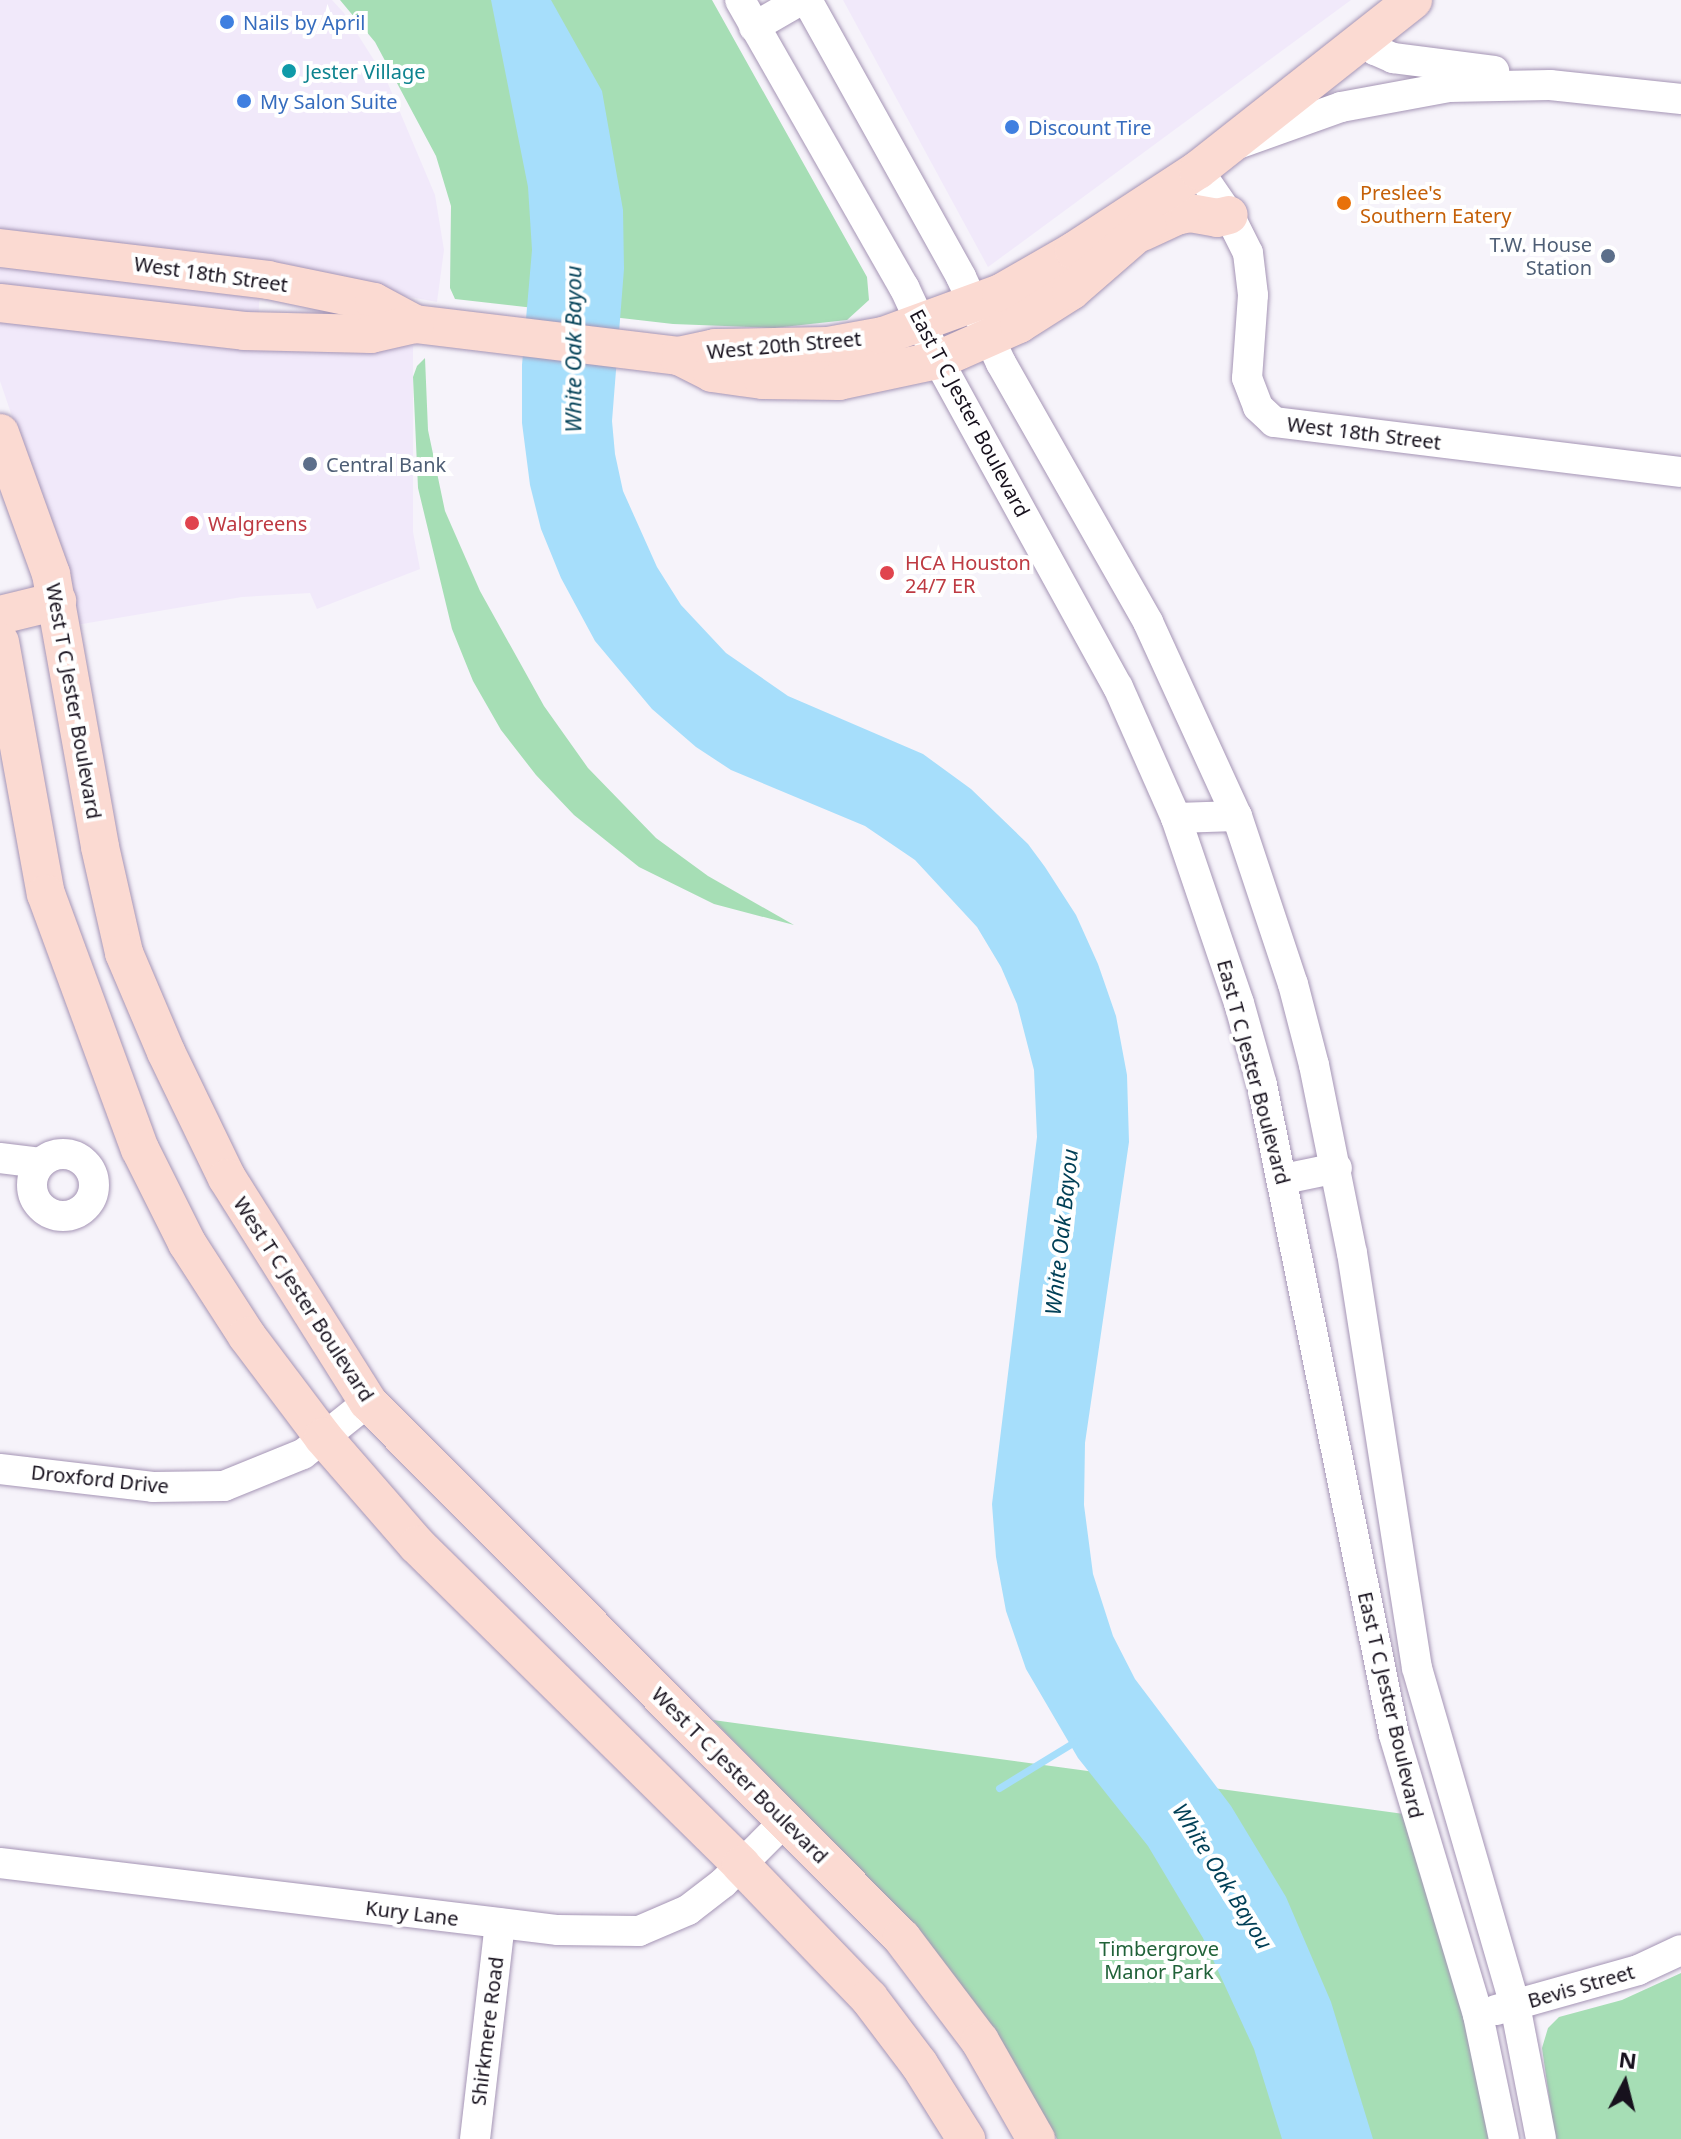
<!DOCTYPE html>
<html>
<head>
<meta charset="utf-8">
<style>
	body { margin:0 }
	#map { position:relative; width:1681px; height:2139px; overflow:hidden; background:#f6f3fa; font-family:"Noto Sans",sans-serif }
	div>[style] { position:absolute }
	.built>* { inset:0; background:#f1e9fa }
	.green>* { inset:0; background:#a6deb5 }
	.water>* { inset:0; background:#a6defb }
	.stream>* { height:7px; margin:-3.5px; padding:0 3.5px; transform-origin:3.5px; border-radius:3.5px; background:#a6defb }
	.roads { filter:drop-shadow(0 0 2px #a595b5) drop-shadow(0 0 2px #a595b5) }
	.minor>* { height:30px; margin:-15px; padding:0 15px; transform-origin:15px; border-radius:15px; background:#fff }
	.minor>.ring { margin:-15px; padding:0; box-sizing:content-box; background:none; border:30px solid #fff; border-radius:50% }
	.major>* { height:38px; margin:-19px; padding:0 19px; transform-origin:19px; border-radius:19px; background:#fbdad2 }
	.dots>* { width:22px; height:22px; translate:-50% -50%; box-sizing:border-box; border:4px solid #fff; border-radius:50% }
	span { translate:-50% -50%; white-space:nowrap; text-align:center; line-height:1.15; -webkit-text-stroke:8px #fff; paint-order:stroke }
	.shop-label { font-size:20px; color:#366cbe }
	.left { translate:0 -50%; text-align:left }
	.culture-label { font-size:20px; color:#0d838f }
	.food-label { font-size:20px; color:#c56008 }
	.service-label { font-size:20px; color:#4e5e75 }
	.right { translate:-100% -50%; text-align:right }
	.street-label { font-size:20px; color:#17111d }
	.health-label { font-size:20px; color:#be3a42 }
	.park-label { font-size:20px; color:#216239 }
	.water-label { font-size:22px; color:#003f56; font-style:italic }
	.north { position:absolute; left:1585px; top:2043px; width:80px; height:80px; -webkit-text-stroke:6px #fff; paint-order:stroke; rotate:7deg; font-size:22px; font-weight:700; line-height:32px; text-align:center; color:#17111d }
	.north::after { content:''; display:block; margin:auto; width:28px; height:36px; background:#17111d; clip-path:polygon(50% 0,100% 100%,50% 72%,0 100%) }
</style>
</head>
<body>
<div id="map">
	<div class="built">
		<div style="clip-path:polygon(0 0,332px 0,344px 13px,386px 79px,435px 195px,444px 250px,437px 302px,261px 270px,257px 341px,413px 346px,413px 532px,420px 569px,317px 609px,310px 593px,242px 597px,76px 625px,61px 560px,0 381px)"></div>
		<div style="clip-path:polygon(843px 0,1351px 0,988px 267px)"></div>
	</div>
	<div class="green">
		<div style="clip-path:polygon(340px 0,712px 0,867px 277px,869px 300px,847px 320px,774px 328px,673px 324px,455px 299px,450px 288px,451px 206px,436px 156px,375px 42px)"></div>
		<div style="clip-path:polygon(425px 358px,428px 430px,445px 511px,480px 591px,544px 706px,588px 768px,656px 838px,708px 876px,794px 925px,714px 904px,639px 867px,574px 815px,536px 775px,501px 730px,473px 681px,452px 629px,418px 488px,413px 377px,417px 366px)"></div>
		<div style="clip-path:polygon(713px 1720px,1404px 1814px,1463px 2003px,1491px 2139px,1057px 2139px,1022px 2080px,805px 1814px)"></div>
		<div style="clip-path:polygon(1681px 1973px,1681px 2139px,1555px 2139px,1542px 2048px,1548px 2028px,1559px 2017px,1622px 2000px)"></div>
	</div>
	<div class="water">
		<div style="clip-path:polygon(491px 0,551px 0,602px 91px,623px 210px,624px 269px,612px 421px,615px 454px,623px 491px,657px 567px,681px 605px,726px 653px,788px 696px,923px 754px,971px 789px,1028px 844px,1045px 867px,1076px 915px,1098px 964px,1116px 1016px,1127px 1075px,1129px 1142px,1085px 1443px,1084px 1505px,1093px 1574px,1113px 1636px,1135px 1679px,1231px 1806px,1286px 1897px,1331px 2002px,1373px 2139px,1282px 2139px,1254px 2049px,1203px 1938px,1148px 1846px,1078px 1758px,1026px 1669px,1006px 1611px,996px 1557px,992px 1504px,1037px 1137px,1034px 1070px,1017px 1004px,1001px 967px,977px 927px,915px 860px,865px 826px,731px 770px,696px 747px,652px 709px,595px 641px,561px 578px,541px 529px,530px 485px,522px 423px,522px 365px,532px 250px,528px 187px)"></div>
	</div>
	<div class="stream">
		<div style="left:999px;top:1788px;width:90px;rotate:-31.4deg"></div>
	</div>
	<div class="roads">
		<div class="minor">
			<div style="left:740px;top:0;width:331px;rotate:60.3deg"></div>
			<div style="left:904px;top:287px;width:81px;rotate:65deg"></div>
			<div style="left:938px;top:360px;width:373px;rotate:61.2deg"></div>
			<div style="left:1118px;top:687px;width:143px;rotate:66.1deg"></div>
			<div style="left:1176px;top:818px;width:195px;rotate:71.2deg"></div>
			<div style="left:1239px;top:1003px;width:85px;rotate:74.3deg"></div>
			<div style="left:1262px;top:1085px;width:663px;rotate:78.52deg"></div>
			<div style="left:1394px;top:1735px;width:292px;rotate:73.3deg"></div>
			<div style="left:1478px;top:2015px;width:127px;rotate:78.2deg"></div>
			<div style="left:807px;top:0;width:317px;rotate:60.9deg"></div>
			<div style="left:961px;top:277px;width:95px;rotate:65.1deg"></div>
			<div style="left:1001px;top:363px;width:298px;rotate:60.4deg"></div>
			<div style="left:1148px;top:622px;width:213px;rotate:65.4deg"></div>
			<div style="left:1237px;top:816px;width:177px;rotate:71.6deg"></div>
			<div style="left:1293px;top:984px;width:84px;rotate:75.5deg"></div>
			<div style="left:1314px;top:1065px;width:192px;rotate:78.6deg"></div>
			<div style="left:1352px;top:1253px;width:420px;rotate:81.1deg"></div>
			<div style="left:1417px;top:1668px;width:351px;rotate:73.8deg"></div>
			<div style="left:1515px;top:2005px;width:136px;rotate:79deg"></div>
			<div style="left:754px;top:27px;width:54px;rotate:-29.9deg"></div>
			<div style="left:1364px;top:39px;width:16px;rotate:45deg"></div>
			<div style="left:1375px;top:50px;width:20px;rotate:24deg"></div>
			<div style="left:1393px;top:58px;width:102px;rotate:7.3deg"></div>
			<div style="left:1240px;top:143px;width:107px;rotate:-19.6deg"></div>
			<div style="left:1341px;top:107px;width:110px;rotate:-10.5deg"></div>
			<div style="left:1449px;top:87px;width:101px;rotate:-1.1deg"></div>
			<div style="left:1550px;top:85px;width:132px;rotate:6.1deg"></div>
			<div style="left:1198px;top:170px;width:55px;rotate:55.4deg"></div>
			<div style="left:1229px;top:215px;width:42px;rotate:63.4deg"></div>
			<div style="left:1248px;top:253px;width:42px;rotate:83.2deg"></div>
			<div style="left:1253px;top:295px;width:83px;rotate:94.1deg"></div>
			<div style="left:1247px;top:378px;width:31px;rotate:69deg"></div>
			<div style="left:1258px;top:407px;width:22px;rotate:43deg"></div>
			<div style="left:1274px;top:422px;width:410px;rotate:7deg"></div>
			<div style="left:1176px;top:818px;width:61px;rotate:-1.9deg"></div>
			<div class="ring" style="left:32px;top:1154px;width:32px;height:32px"></div>
			<div style="left:0;top:1158px;width:41px;rotate:7deg"></div>
			<div style="left:1284px;top:1179px;width:54px;rotate:-11.7deg"></div>
			<div style="left:0;top:1469px;width:154px;rotate:6.7deg"></div>
			<div style="left:153px;top:1487px;width:71px;rotate:-0.8deg"></div>
			<div style="left:224px;top:1486px;width:85px;rotate:-22.1deg"></div>
			<div style="left:303px;top:1454px;width:83px;rotate:-38.7deg"></div>
			<div style="left:0;top:1863px;width:562px;rotate:6.85deg"></div>
			<div style="left:558px;top:1930px;width:81px;rotate:0.7deg"></div>
			<div style="left:639px;top:1931px;width:53px;rotate:-23.2deg"></div>
			<div style="left:688px;top:1910px;width:44px;rotate:-37.6deg"></div>
			<div style="left:723px;top:1883px;width:89px;rotate:-45deg"></div>
			<div style="left:1496px;top:2010px;width:148px;rotate:-15.7deg"></div>
			<div style="left:1638px;top:1970px;width:47px;rotate:-24.9deg"></div>
			<div style="left:475px;top:2139px;width:217px;rotate:-83.4deg"></div>
		</div>
		<div class="major">
			<div style="left:1142px;top:232px;width:38px;rotate:-25deg"></div>
			<div style="left:1176px;top:216px;width:14px;rotate:-12deg"></div>
			<div style="left:1190px;top:213px;width:27px;rotate:10deg"></div>
			<div style="left:1217px;top:218px;width:12px;rotate:-14deg"></div>
			<div style="left:0;top:248px;width:270px;rotate:6.8deg"></div>
			<div style="left:268px;top:280px;width:108px;rotate:11.7deg"></div>
			<div style="left:374px;top:302px;width:47px;rotate:28.2deg"></div>
			<div style="left:415px;top:324px;width:265px;rotate:6.9deg"></div>
			<div style="left:678px;top:356px;width:38px;rotate:-12deg"></div>
			<div style="left:715px;top:348px;width:113px;rotate:-1deg"></div>
			<div style="left:828px;top:346px;width:56px;rotate:-10.3deg"></div>
			<div style="left:883px;top:336px;width:126px;rotate:-20deg"></div>
			<div style="left:1001px;top:293px;width:84px;rotate:-29.9deg"></div>
			<div style="left:1074px;top:251px;width:148px;rotate:-33.2deg"></div>
			<div style="left:1198px;top:170px;width:274px;rotate:-38.3deg"></div>
			<div style="left:0;top:303px;width:246px;rotate:6.5deg"></div>
			<div style="left:244px;top:331px;width:127px;rotate:1.4deg"></div>
			<div style="left:371px;top:334px;width:45px;rotate:-12.8deg"></div>
			<div style="left:681px;top:357px;width:35px;rotate:27deg"></div>
			<div style="left:712px;top:373px;width:51px;rotate:7.8deg"></div>
			<div style="left:763px;top:380px;width:76px;rotate:0.8deg"></div>
			<div style="left:839px;top:381px;width:101px;rotate:-12deg"></div>
			<div style="left:938px;top:360px;width:89px;rotate:-24deg"></div>
			<div style="left:1019px;top:324px;width:62px;rotate:-32.4deg"></div>
			<div style="left:1071px;top:291px;width:101px;rotate:-41deg"></div>
			<div style="left:0;top:433px;width:150px;rotate:70.1deg"></div>
			<div style="left:51px;top:574px;width:277px;rotate:79.8deg"></div>
			<div style="left:100px;top:847px;width:109px;rotate:77.2deg"></div>
			<div style="left:124px;top:953px;width:108px;rotate:67deg"></div>
			<div style="left:166px;top:1052px;width:140px;rotate:64.2deg"></div>
			<div style="left:227px;top:1178px;width:265px;rotate:57.8deg"></div>
			<div style="left:368px;top:1402px;width:757px;rotate:45.11deg"></div>
			<div style="left:902px;top:1938px;width:129px;rotate:52.9deg"></div>
			<div style="left:980px;top:2041px;width:113px;rotate:60.3deg"></div>
			<div style="left:0;top:615px;width:59px;rotate:-13.8deg"></div>
			<div style="left:0;top:642px;width:256px;rotate:79.7deg"></div>
			<div style="left:46px;top:894px;width:272px;rotate:69.8deg"></div>
			<div style="left:140px;top:1149px;width:105px;rotate:63.4deg"></div>
			<div style="left:187px;top:1243px;width:111px;rotate:57.2deg"></div>
			<div style="left:247px;top:1336px;width:126px;rotate:53deg"></div>
			<div style="left:323px;top:1437px;width:143px;rotate:49deg"></div>
			<div style="left:417px;top:1545px;width:455px;rotate:44.6deg"></div>
			<div style="left:741px;top:1865px;width:185px;rotate:46.1deg"></div>
			<div style="left:869px;top:1998px;width:83px;rotate:52.9deg"></div>
			<div style="left:919px;top:2064px;width:89px;rotate:57.9deg"></div>
		</div>
	</div>
	<div class="dots">
		<div style="left:227px;top:22px;background:#3f7fe0"></div>
		<div style="left:289px;top:71px;background:#0f9aa8"></div>
		<div style="left:244px;top:101px;background:#3f7fe0"></div>
		<div style="left:1012px;top:127px;background:#3f7fe0"></div>
		<div style="left:1344px;top:203px;background:#e8710a"></div>
		<div style="left:1608px;top:256px;background:#5c6f8a"></div>
		<div style="left:310px;top:464px;background:#5c6f8a"></div>
		<div style="left:192px;top:523px;background:#e0444e"></div>
		<div style="left:887px;top:573px;background:#e0444e"></div>
	</div>
	<div class="shop-label">
		<span class="left" style="left:243px;top:22px">Nails by April</span>
		<span class="left" style="left:260px;top:101px">My Salon Suite</span>
		<span class="left" style="left:1028px;top:127px">Discount Tire</span>
	</div>
	<div class="culture-label">
		<span class="left" style="left:305px;top:71px">Jester Village</span>
	</div>
	<div class="food-label">
		<span class="left" style="left:1360px;top:204px">Preslee's<br>Southern Eatery</span>
	</div>
	<div class="service-label">
		<span class="right" style="left:1592px;top:256px">T.W. House<br>Station</span>
		<span class="left" style="left:326px;top:464px">Central Bank</span>
	</div>
	<div class="street-label">
		<span style="left:211px;top:274px;rotate:8deg">West 18th Street</span>
		<span style="left:784px;top:345px;rotate:-5deg">West 20th Street</span>
		<span style="left:970px;top:413px;rotate:62deg">East T C Jester Boulevard</span>
		<span style="left:1364px;top:433px;rotate:7deg">West 18th Street</span>
		<span style="left:74px;top:701px;rotate:80deg">West T C Jester Boulevard</span>
		<span style="left:1254px;top:1072px;rotate:75deg">East T C Jester Boulevard</span>
		<span style="left:304px;top:1299px;rotate:57deg">West T C Jester Boulevard</span>
		<span style="left:100px;top:1479px;rotate:6deg">Droxford Drive</span>
		<span style="left:1391px;top:1705px;rotate:77deg">East T C Jester Boulevard</span>
		<span style="left:740px;top:1775px;rotate:45deg">West T C Jester Boulevard</span>
		<span style="left:412px;top:1913px;rotate:7deg">Kury Lane</span>
		<span style="left:1581px;top:1986px;rotate:-16deg">Bevis Street</span>
		<span style="left:487px;top:2031px;rotate:-83deg">Shirkmere Road</span>
	</div>
	<div class="health-label">
		<span class="left" style="left:208px;top:523px">Walgreens</span>
		<span class="left" style="left:905px;top:574px">HCA Houston<br>24/7 ER</span>
	</div>
	<div class="park-label">
		<span style="left:1159px;top:1960px">Timbergrove<br>Manor Park</span>
	</div>
	<div class="water-label">
		<span style="left:573px;top:349px;rotate:-90deg">White Oak Bayou</span>
		<span style="left:1061px;top:1232px;rotate:-84deg">White Oak Bayou</span>
		<span style="left:1223px;top:1876px;rotate:58deg">White Oak Bayou</span>
	</div>
	<div class="north">N</div>
</div>
</body>
</html>
